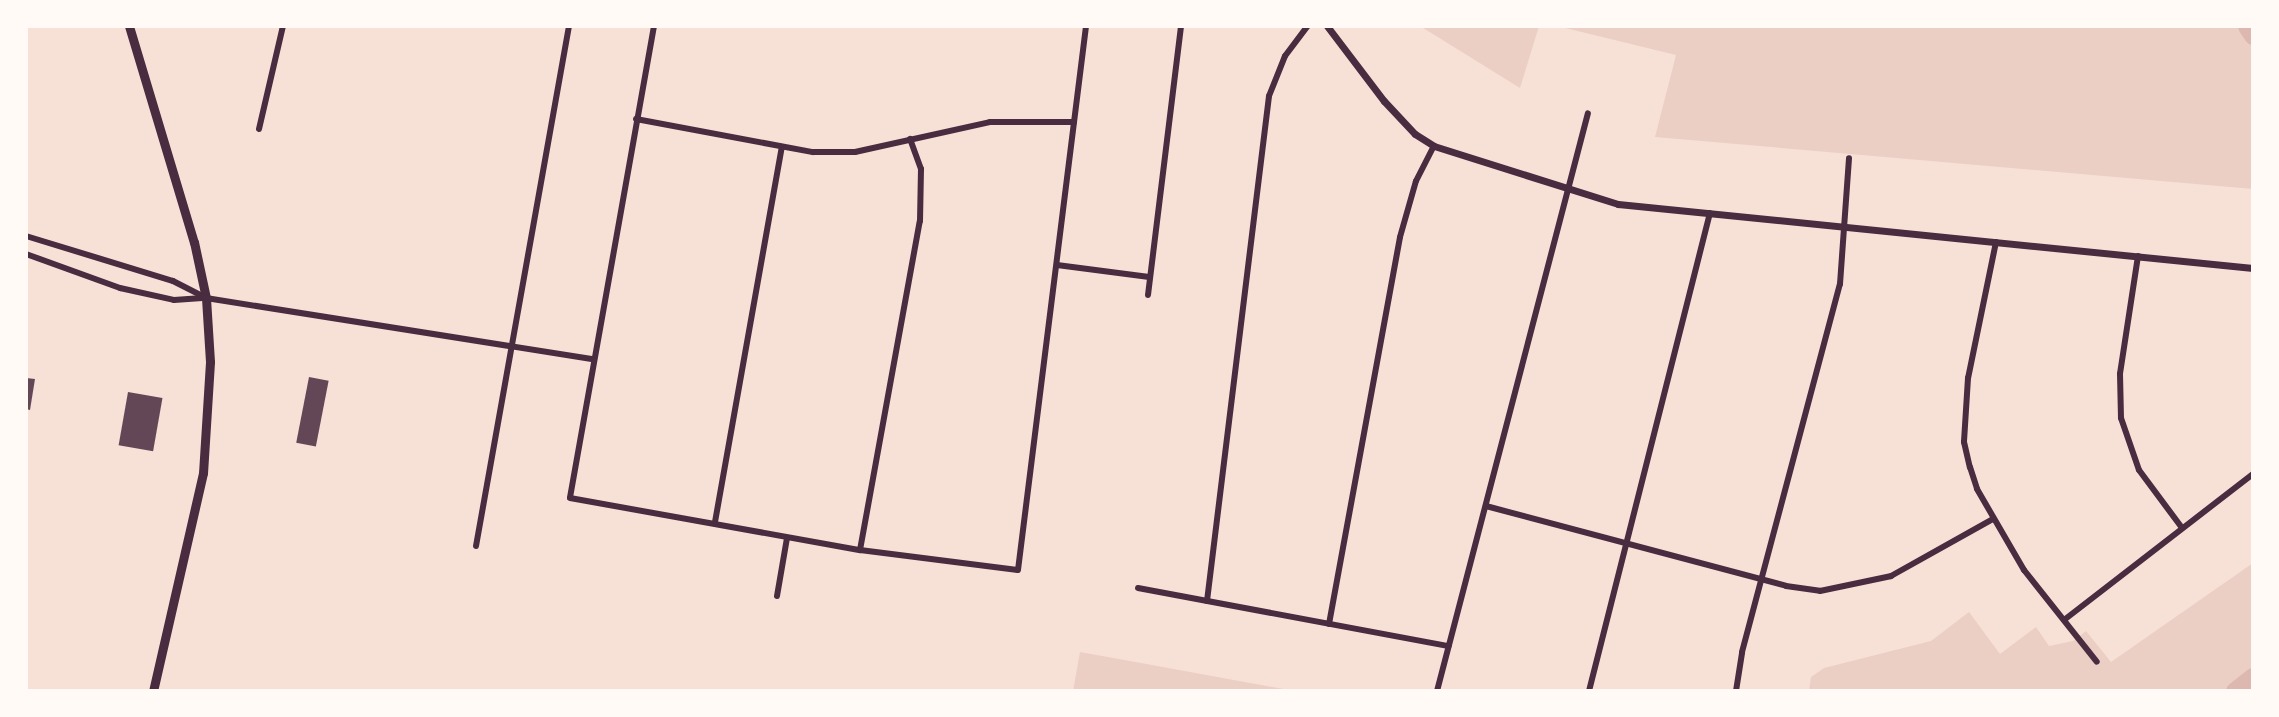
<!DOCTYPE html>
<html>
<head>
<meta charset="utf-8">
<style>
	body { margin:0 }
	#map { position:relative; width:2279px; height:717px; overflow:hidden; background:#f7e1d7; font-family:"Source Sans 3",sans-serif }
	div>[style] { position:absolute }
	.green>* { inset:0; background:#ebcfc5 }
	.river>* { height:19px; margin:-9.5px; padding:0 9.5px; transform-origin:9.5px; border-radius:9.5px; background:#dcb8b0 }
	.building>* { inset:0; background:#644757; transform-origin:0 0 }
	.minor>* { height:6px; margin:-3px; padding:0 3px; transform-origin:3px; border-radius:3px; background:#4a2c40 }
	.tertiary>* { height:7px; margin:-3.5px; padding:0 3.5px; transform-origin:3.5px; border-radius:3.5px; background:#4a2c40 }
	.secondary>* { height:9px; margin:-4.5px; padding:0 4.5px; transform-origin:4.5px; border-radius:4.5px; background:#4a2c40 }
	span { translate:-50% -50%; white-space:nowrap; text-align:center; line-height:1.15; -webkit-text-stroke:6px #fffaf5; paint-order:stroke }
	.frame { position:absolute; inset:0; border:28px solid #fffaf5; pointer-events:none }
</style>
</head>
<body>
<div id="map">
	<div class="green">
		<div style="clip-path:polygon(1420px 26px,1539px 26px,1520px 88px)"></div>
		<div style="clip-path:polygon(1557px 26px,2253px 26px,2253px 189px,1655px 137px,1676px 55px)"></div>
		<div style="clip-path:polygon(2253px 563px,2253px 691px,1809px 691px,1811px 677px,1824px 668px,1931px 641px,1969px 612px,2000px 654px,2036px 627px,2049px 646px,2073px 641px,2086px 631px,2111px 662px)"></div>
		<div style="clip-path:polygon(1080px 652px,1130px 661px,1294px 691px,1073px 691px)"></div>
	</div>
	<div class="river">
		<div style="left:2247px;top:26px;width:11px;rotate:56deg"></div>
		<div style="left:2235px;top:691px;width:23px;rotate:-38deg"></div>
	</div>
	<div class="building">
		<div style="left:309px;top:377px;width:20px;height:67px;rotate:11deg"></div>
		<div style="clip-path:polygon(26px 378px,35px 379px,30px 410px,26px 409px)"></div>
		<div style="left:128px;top:392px;width:35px;height:54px;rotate:10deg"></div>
	</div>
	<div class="minor">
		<div style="left:654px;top:26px;width:479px;rotate:100.1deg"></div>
		<div style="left:570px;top:498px;width:295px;rotate:10.2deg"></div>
		<div style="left:860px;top:550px;width:159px;rotate:7.2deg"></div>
		<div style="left:1018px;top:570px;width:548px;rotate:-82.87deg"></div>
		<div style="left:636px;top:119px;width:180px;rotate:10.6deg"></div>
		<div style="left:813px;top:152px;width:42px"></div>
		<div style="left:855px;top:152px;width:138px;rotate:-12.5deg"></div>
		<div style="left:990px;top:122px;width:84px"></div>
		<div style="left:259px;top:129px;width:106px;rotate:-76.9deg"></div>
		<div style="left:26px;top:236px;width:154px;rotate:17deg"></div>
		<div style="left:173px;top:281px;width:35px;rotate:27deg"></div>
		<div style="left:1996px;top:242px;width:139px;rotate:101.6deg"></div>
		<div style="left:1968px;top:378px;width:64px;rotate:93.6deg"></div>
		<div style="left:1964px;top:442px;width:26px;rotate:77deg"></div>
		<div style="left:1970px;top:467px;width:23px;rotate:72deg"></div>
		<div style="left:1977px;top:489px;width:94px;rotate:59.9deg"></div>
		<div style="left:2024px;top:570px;width:117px;rotate:51.6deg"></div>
		<div style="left:26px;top:254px;width:100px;rotate:19.9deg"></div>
		<div style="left:120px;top:288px;width:55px;rotate:12.5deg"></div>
		<div style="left:174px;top:300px;width:32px;rotate:-4deg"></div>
		<div style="left:206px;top:298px;width:392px;rotate:9deg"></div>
		<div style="left:2138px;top:256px;width:119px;rotate:98.7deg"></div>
		<div style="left:2120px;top:374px;width:44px;rotate:88.7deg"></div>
		<div style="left:2121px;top:418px;width:55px;rotate:70.9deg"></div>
		<div style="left:2139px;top:470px;width:72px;rotate:53.4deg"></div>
		<div style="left:1057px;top:265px;width:93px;rotate:7.4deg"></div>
		<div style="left:1148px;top:295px;width:271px;rotate:-83deg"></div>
		<div style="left:1486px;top:506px;width:310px;rotate:14.9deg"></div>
		<div style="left:1786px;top:586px;width:34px;rotate:8deg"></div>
		<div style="left:1820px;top:591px;width:73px;rotate:-11.9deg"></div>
		<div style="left:1891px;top:576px;width:117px;rotate:-29.2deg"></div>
		<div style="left:715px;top:522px;width:381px;rotate:-79.9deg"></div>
		<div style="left:476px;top:546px;width:528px;rotate:-79.86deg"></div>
		<div style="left:860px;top:550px;width:334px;rotate:-79.7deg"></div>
		<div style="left:920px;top:221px;width:52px;rotate:-88.9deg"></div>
		<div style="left:921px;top:169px;width:32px;rotate:-110deg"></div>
		<div style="left:1138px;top:588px;width:316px;rotate:10.6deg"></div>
		<div style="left:777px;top:596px;width:59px;rotate:-80.2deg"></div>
		<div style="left:1207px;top:601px;width:509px;rotate:-83deg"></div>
		<div style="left:1269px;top:96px;width:43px;rotate:-68.2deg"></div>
		<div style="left:1285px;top:56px;width:38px;rotate:-53deg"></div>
		<div style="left:2064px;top:620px;width:239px;rotate:-37.7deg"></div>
		<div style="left:1329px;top:624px;width:393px;rotate:-79.6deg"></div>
		<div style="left:1400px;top:237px;width:58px;rotate:-74.1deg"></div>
		<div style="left:1416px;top:181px;width:39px;rotate:-63deg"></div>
		<div style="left:1437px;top:691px;width:597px;rotate:-75.36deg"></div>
		<div style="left:1589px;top:691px;width:493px;rotate:-75.8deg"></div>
		<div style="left:1736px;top:691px;width:39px;rotate:-81deg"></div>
		<div style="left:1742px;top:652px;width:381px;rotate:-75.1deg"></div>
		<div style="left:1840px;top:284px;width:126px;rotate:-85.9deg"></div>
	</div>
	<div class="tertiary">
		<div style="left:1327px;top:26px;width:94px;rotate:52.8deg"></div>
		<div style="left:1384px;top:101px;width:45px;rotate:46.8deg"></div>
		<div style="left:1415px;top:134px;width:22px;rotate:32deg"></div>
		<div style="left:1434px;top:146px;width:193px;rotate:17.5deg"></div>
		<div style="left:1618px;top:204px;width:638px;rotate:5.76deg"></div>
	</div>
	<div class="secondary">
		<div style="left:129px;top:26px;width:226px;rotate:73.3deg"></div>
		<div style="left:194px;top:242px;width:57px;rotate:77.9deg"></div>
		<div style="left:206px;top:298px;width:64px;rotate:86.4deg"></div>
		<div style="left:210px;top:362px;width:111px;rotate:93.6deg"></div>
		<div style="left:203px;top:473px;width:224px;rotate:102.9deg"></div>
	</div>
	<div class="frame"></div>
</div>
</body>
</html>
